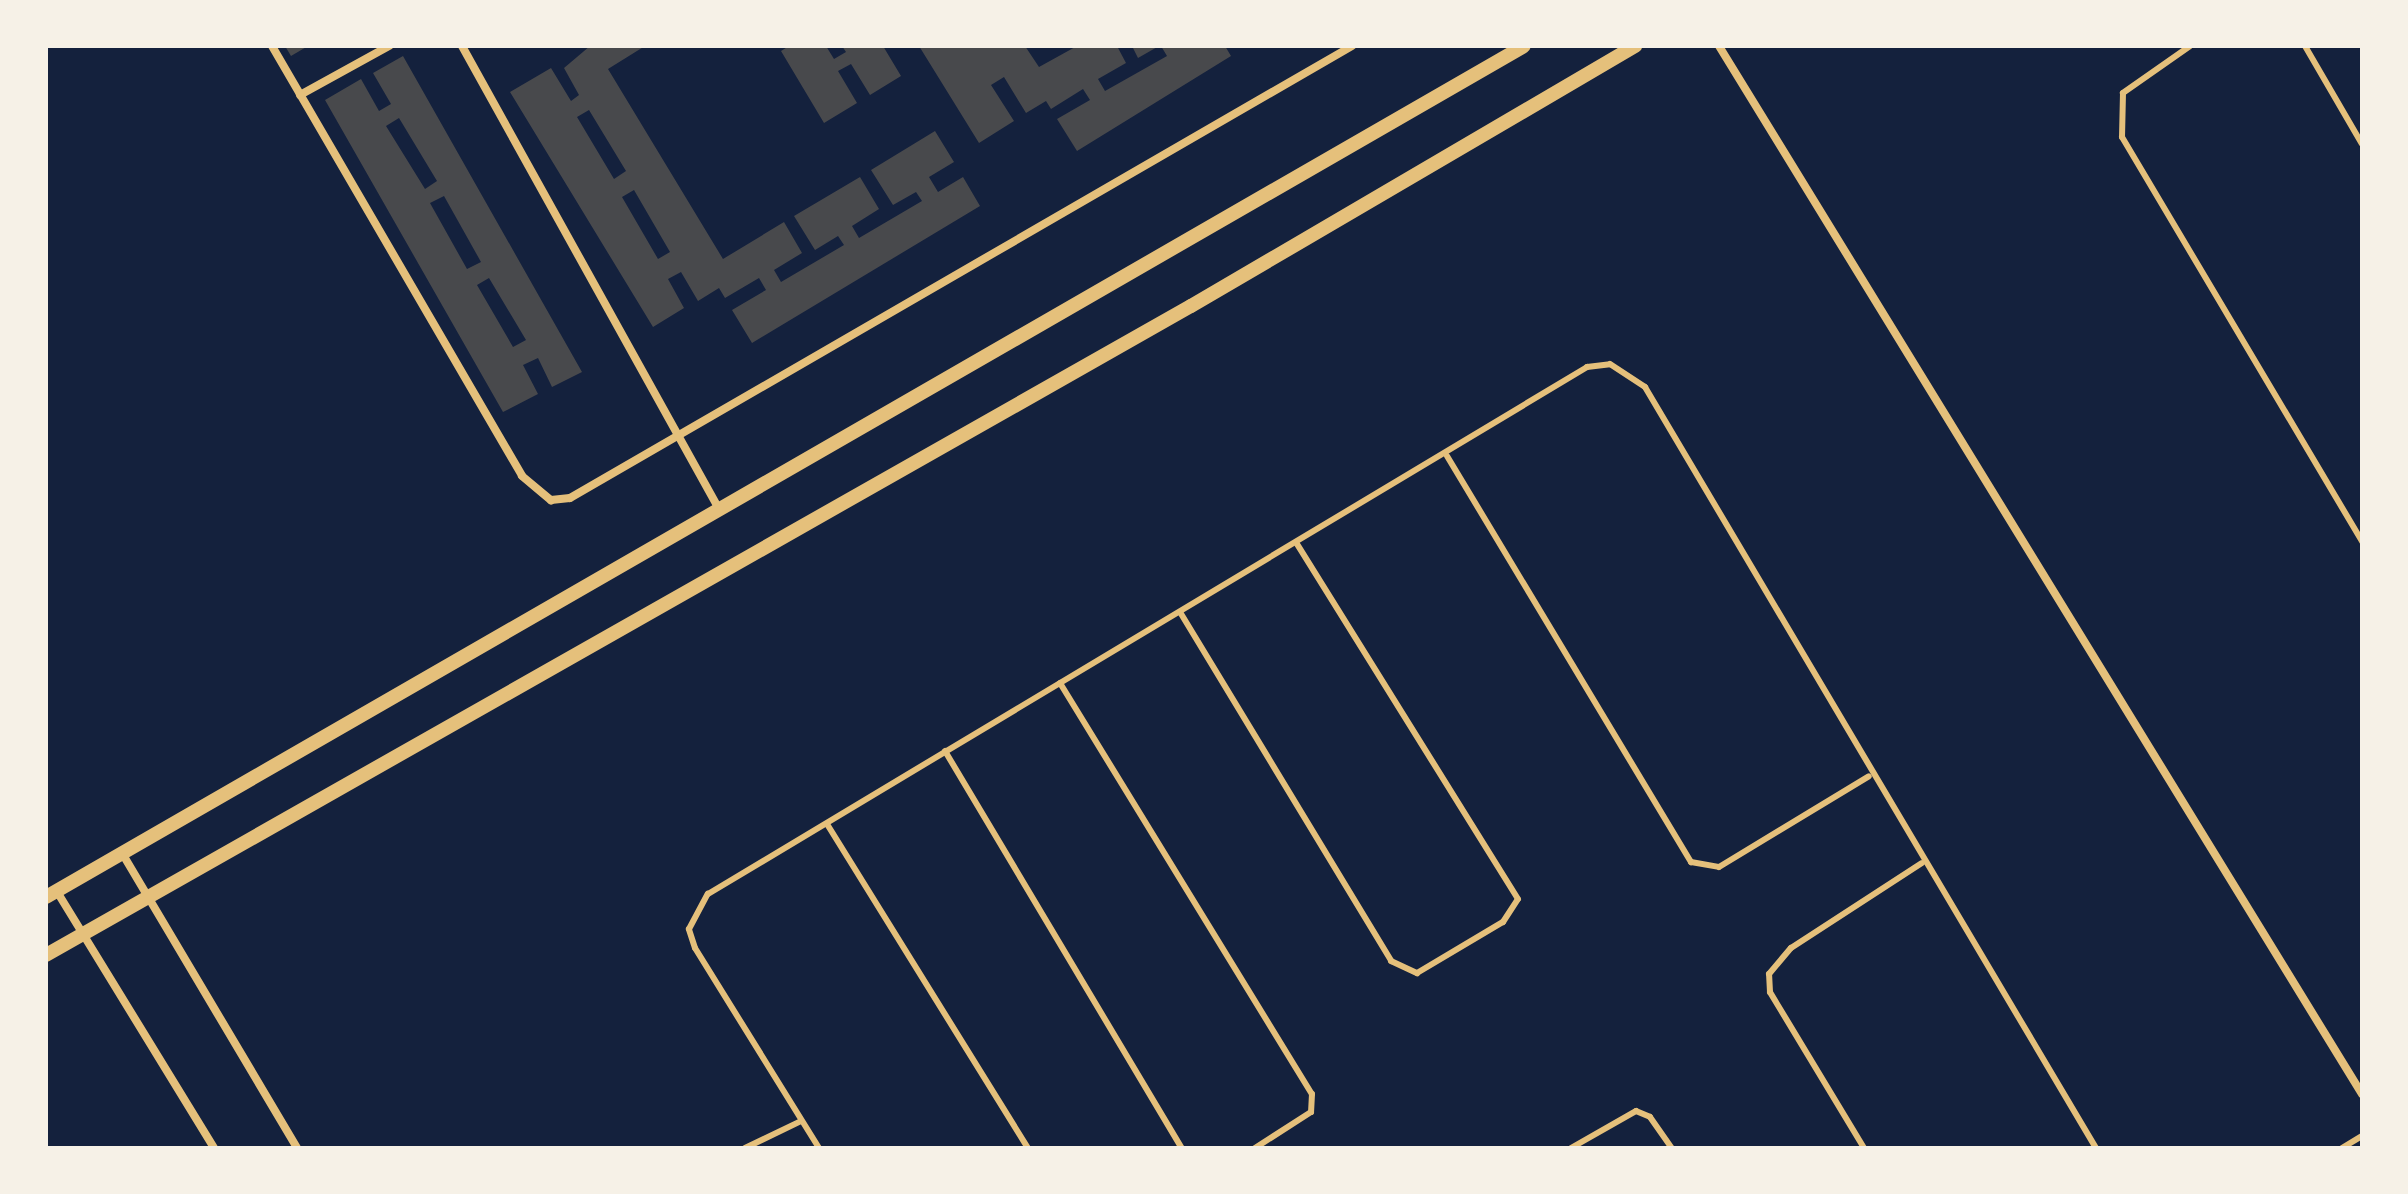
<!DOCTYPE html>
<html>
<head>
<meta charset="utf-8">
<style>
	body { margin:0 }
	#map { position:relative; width:2408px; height:1194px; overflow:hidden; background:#14213d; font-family:"Open Sans",sans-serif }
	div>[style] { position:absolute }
	.building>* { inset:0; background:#48494c }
	.service>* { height:6px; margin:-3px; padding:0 3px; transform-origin:3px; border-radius:3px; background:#e5c07b }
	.minor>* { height:8px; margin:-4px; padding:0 4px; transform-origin:4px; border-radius:4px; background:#e5c07b }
	.tertiary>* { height:14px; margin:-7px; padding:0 7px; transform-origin:7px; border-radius:7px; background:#e5c07b }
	span { translate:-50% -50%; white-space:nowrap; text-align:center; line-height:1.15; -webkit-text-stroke:8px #f6f1e7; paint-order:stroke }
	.frame { position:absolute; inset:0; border:48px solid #f6f1e7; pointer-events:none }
</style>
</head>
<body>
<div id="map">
	<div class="building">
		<div style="clip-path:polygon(285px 46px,308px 46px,291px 56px)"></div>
		<div style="clip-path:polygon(evenodd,590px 46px,645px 46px,608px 69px,723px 259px,784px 222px,802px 253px,774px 270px,781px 282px,844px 245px,838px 236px,815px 250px,794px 216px,860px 177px,879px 209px,852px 226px,859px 238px,922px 201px,916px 192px,893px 205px,871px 170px,935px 131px,954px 162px,929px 177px,938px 192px,963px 177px,980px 206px,752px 343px,732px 310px,766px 290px,759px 278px,725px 298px,719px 288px,698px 301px,681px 272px,668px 279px,684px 308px,653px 327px,510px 92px,551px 68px,571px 101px,579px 95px,564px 68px,590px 46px,589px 110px,626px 171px,614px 179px,577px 117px,589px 110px,590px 46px,634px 190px,670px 252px,658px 259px,622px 197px,634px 190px)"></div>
		<div style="clip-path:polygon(789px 46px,826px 46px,834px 59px,846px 52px,842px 46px,883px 46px,901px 76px,870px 95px,851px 64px,838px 71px,857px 103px,824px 123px,781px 51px)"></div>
		<div style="clip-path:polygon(919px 46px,1025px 46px,1039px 67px,1077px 46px,1117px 46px,1126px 63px,1098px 79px,1105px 91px,1167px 56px,1161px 46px,1225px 46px,1231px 56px,1077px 151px,1057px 119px,1090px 100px,1083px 89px,1051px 109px,1046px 101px,1026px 113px,1004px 77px,991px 85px,1014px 121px,979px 143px)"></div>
		<div style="clip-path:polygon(1132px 46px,1159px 46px,1138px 58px)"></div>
		<div style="clip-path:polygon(evenodd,403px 56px,582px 372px,552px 387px,538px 358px,523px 365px,538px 394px,503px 412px,325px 100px,361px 79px,379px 111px,391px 104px,373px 73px,403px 56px,399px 118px,437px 181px,425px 189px,386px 126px,399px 118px,403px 56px,444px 196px,481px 262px,467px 269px,430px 203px,444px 196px,403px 56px,489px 278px,526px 340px,513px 347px,477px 285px,489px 278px)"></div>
	</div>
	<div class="service">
		<div style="left:2190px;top:46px;width:82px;rotate:145deg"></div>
		<div style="left:2123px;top:93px;width:44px;rotate:91.3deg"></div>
		<div style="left:2122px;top:137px;width:471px;rotate:59.3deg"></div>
		<div style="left:2305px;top:46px;width:113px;rotate:59.8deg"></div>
		<div style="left:1447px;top:456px;width:474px;rotate:59deg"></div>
		<div style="left:1691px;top:862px;width:28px;rotate:10deg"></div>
		<div style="left:1719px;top:867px;width:175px;rotate:-31.2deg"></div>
		<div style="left:1180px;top:612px;width:408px;rotate:58.8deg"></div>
		<div style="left:1391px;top:961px;width:29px;rotate:25deg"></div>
		<div style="left:1417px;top:973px;width:100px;rotate:-30.7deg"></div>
		<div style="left:1503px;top:922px;width:27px;rotate:-57deg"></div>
		<div style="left:1518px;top:899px;width:418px;rotate:-121.9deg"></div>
		<div style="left:1060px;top:683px;width:482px;rotate:58.5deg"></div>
		<div style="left:1312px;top:1094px;width:18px;rotate:93deg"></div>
		<div style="left:1311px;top:1112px;width:67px;rotate:147.3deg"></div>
		<div style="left:945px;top:751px;width:462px;rotate:59.2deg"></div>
		<div style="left:827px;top:824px;width:381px;rotate:58.2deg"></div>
		<div style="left:745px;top:1148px;width:62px;rotate:-25.7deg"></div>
		<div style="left:819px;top:1148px;width:235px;rotate:-121.8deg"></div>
		<div style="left:695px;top:948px;width:20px;rotate:-108deg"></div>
		<div style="left:689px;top:929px;width:40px;rotate:-62deg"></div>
		<div style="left:708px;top:894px;width:1025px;rotate:-30.94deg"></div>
		<div style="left:1587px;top:367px;width:23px;rotate:-7deg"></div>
		<div style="left:1610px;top:364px;width:42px;rotate:33.3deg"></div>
		<div style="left:1645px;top:387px;width:885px;rotate:59.35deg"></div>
		<div style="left:1571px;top:1148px;width:75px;rotate:-29.6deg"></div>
		<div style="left:1636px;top:1111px;width:15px;rotate:23deg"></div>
		<div style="left:1650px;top:1117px;width:38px;rotate:55deg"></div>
		<div style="left:1864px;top:1148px;width:182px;rotate:-121.1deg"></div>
		<div style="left:1770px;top:992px;width:18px;rotate:-93deg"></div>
		<div style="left:1769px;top:974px;width:34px;rotate:-50deg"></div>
		<div style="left:1791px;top:948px;width:156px;rotate:-33deg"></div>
		<div style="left:2342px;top:1148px;width:23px;rotate:-31deg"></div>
	</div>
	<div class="minor">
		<div style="left:272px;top:46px;width:497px;rotate:59.8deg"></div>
		<div style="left:522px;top:476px;width:38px;rotate:40deg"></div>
		<div style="left:551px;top:500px;width:19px;rotate:-6deg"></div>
		<div style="left:570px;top:498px;width:903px;rotate:-30.03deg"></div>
		<div style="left:462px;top:46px;width:530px;rotate:60.97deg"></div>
		<div style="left:1719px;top:46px;width:1230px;rotate:58.47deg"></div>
		<div style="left:300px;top:95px;width:102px;rotate:-28.8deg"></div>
		<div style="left:122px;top:853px;width:343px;rotate:59.3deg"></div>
		<div style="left:56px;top:890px;width:303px;rotate:58.5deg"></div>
	</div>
	<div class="tertiary">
		<div style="left:46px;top:897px;width:1705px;rotate:-29.93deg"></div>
		<div style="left:46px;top:955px;width:1316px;rotate:-29.55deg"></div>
		<div style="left:1191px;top:306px;width:515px;rotate:-30.35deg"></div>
	</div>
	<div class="frame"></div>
</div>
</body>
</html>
